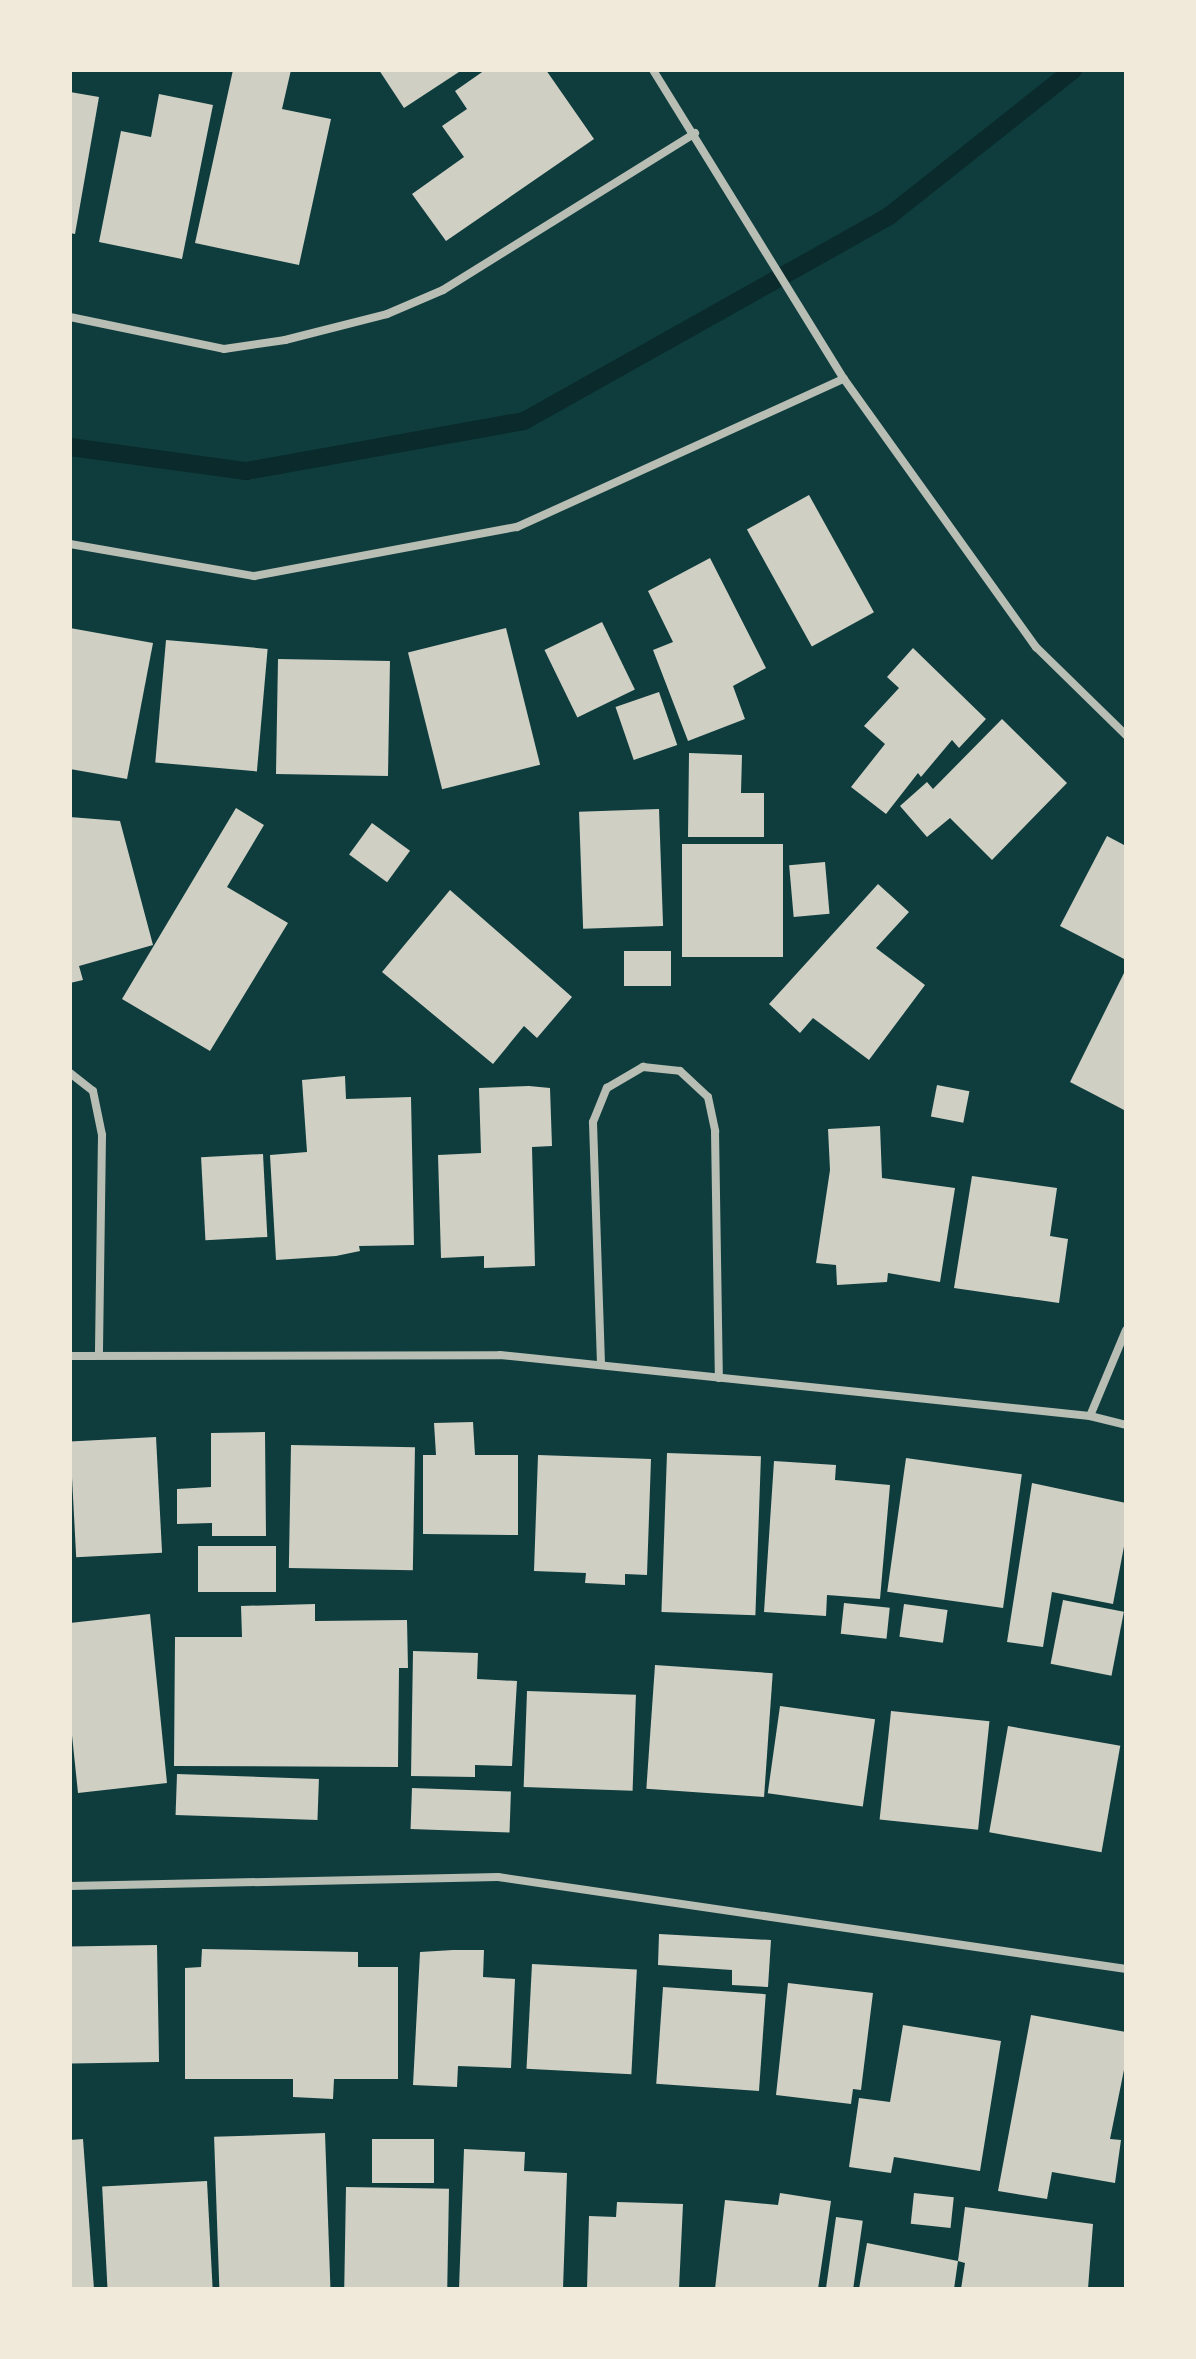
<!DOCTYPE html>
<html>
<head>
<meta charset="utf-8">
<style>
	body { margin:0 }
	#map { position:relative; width:1196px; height:2359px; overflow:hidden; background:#0f3d3e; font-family:"Alegreya Sans",sans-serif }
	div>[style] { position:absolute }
	.stream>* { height:18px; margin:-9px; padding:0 9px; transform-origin:9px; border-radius:9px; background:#0a2a2b }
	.building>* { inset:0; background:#cfcfc3; transform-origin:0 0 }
	.minor>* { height:8px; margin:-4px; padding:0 4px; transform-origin:4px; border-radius:4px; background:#b8beb3 }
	span { translate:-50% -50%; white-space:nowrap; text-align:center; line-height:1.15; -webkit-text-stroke:8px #f1e9da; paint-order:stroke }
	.frame { position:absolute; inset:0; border:72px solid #f1e9da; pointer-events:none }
</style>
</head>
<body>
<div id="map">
	<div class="stream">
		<div style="left:70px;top:447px;width:178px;rotate:7.8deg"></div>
		<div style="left:246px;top:471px;width:282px;rotate:-10.2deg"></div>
		<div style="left:524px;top:421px;width:419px;rotate:-29.3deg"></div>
		<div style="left:889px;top:216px;width:235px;rotate:-38.4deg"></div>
	</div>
	<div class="building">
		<div style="clip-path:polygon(233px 70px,291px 70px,282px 109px,331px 119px,299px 265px,195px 243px)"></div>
		<div style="clip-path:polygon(379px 70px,462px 70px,404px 108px)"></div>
		<div style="clip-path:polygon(485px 70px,546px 70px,594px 139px,446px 241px,412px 194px,464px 157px,442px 126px,467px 109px,455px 91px)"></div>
		<div style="clip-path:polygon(70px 92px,99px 97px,75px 234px,70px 233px)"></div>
		<div style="clip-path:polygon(159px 94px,213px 105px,182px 259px,99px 242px,121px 131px,151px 137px)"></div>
		<div style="left:809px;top:495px;width:134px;height:71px;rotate:61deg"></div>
		<div style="clip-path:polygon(710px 558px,766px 668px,733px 686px,745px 719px,688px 741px,653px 650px,673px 642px,648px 591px)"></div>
		<div style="left:602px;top:622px;width:75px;height:64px;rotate:64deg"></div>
		<div style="clip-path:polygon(70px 628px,153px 643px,127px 779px,70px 769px)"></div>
		<div style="left:506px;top:628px;width:141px;height:101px;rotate:76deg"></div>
		<div style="left:166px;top:640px;width:102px;height:123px;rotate:5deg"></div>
		<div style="clip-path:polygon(913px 648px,986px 719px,959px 748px,952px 740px,921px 777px,918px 773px,886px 814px,851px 787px,885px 744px,864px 726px,899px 688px,887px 677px)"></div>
		<div style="left:278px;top:659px;width:112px;height:115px;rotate:1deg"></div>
		<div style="left:659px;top:692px;width:56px;height:46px;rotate:71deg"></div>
		<div style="clip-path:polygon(1002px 719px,1067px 783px,992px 860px,950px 818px,927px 837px,900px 806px,927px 782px,933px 789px)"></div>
		<div style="clip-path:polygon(689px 753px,742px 755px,741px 793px,764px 793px,764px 837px,688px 837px)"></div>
		<div style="clip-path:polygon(236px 808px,264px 825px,227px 887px,288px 923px,210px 1051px,122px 999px)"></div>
		<div style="left:659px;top:809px;width:117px;height:80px;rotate:88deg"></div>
		<div style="clip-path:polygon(70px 817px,120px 821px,153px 945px,79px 966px,83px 980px,70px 983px)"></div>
		<div style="left:372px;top:823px;width:47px;height:39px;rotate:36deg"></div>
		<div style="clip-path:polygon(1107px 836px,1126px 846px,1126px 960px,1060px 926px)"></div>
		<div style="left:783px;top:844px;width:113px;height:101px;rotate:90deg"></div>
		<div style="left:825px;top:862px;width:52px;height:36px;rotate:85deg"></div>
		<div style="clip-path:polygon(878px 884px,909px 912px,876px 948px,925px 985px,869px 1060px,813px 1018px,800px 1033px,769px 1004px)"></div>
		<div style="clip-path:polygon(450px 890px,572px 997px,537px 1038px,524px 1026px,493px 1064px,382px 972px)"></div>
		<div style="left:624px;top:951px;width:47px;height:35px"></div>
		<div style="clip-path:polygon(1126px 969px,1126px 1111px,1070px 1082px)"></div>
		<div style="clip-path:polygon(345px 1076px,346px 1099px,411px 1097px,414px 1245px,359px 1246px,360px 1251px,336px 1256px,276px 1260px,270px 1155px,307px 1152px,302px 1080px)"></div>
		<div style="left:937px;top:1085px;width:33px;height:32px;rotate:11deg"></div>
		<div style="clip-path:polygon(529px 1086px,550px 1088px,552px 1146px,532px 1147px,535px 1266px,484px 1268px,484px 1256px,441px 1258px,438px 1155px,481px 1153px,479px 1088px)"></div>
		<div style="clip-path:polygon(880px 1126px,882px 1178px,955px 1188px,940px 1282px,888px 1273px,887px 1282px,837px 1285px,836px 1265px,816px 1263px,830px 1170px,828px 1129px)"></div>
		<div style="left:263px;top:1154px;width:83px;height:62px;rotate:87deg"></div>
		<div style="clip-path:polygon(972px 1176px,1057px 1188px,1050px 1236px,1068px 1239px,1059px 1303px,954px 1288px)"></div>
		<div style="clip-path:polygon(473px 1422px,475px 1455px,518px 1455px,518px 1535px,423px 1534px,423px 1455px,436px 1455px,434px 1423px)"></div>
		<div style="clip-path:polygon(265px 1432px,266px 1536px,212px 1536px,212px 1523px,177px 1524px,177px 1489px,211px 1487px,211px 1433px)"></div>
		<div style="left:156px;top:1437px;width:116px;height:86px;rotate:87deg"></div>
		<div style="left:291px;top:1445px;width:124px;height:123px;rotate:1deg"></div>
		<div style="left:667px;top:1453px;width:94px;height:159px;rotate:2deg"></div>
		<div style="clip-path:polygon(538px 1455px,651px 1459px,647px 1575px,625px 1574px,625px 1585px,585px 1583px,586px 1573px,534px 1571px)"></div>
		<div style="left:906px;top:1458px;width:117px;height:135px;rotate:8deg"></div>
		<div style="clip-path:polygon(774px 1461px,836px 1465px,835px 1480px,890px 1485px,880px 1599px,827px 1595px,826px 1616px,764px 1612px)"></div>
		<div style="clip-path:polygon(1032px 1483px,1126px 1503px,1126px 1536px,1113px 1604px,1052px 1592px,1043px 1647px,1007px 1642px)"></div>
		<div style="left:276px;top:1546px;width:46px;height:78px;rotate:90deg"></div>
		<div style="left:1063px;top:1600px;width:62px;height:65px;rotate:11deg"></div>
		<div style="left:844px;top:1603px;width:46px;height:31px;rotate:6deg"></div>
		<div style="clip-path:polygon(315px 1604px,315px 1621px,407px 1620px,408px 1668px,399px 1668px,398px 1767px,174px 1766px,175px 1637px,242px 1637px,241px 1606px)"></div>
		<div style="left:904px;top:1604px;width:44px;height:33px;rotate:8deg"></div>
		<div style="clip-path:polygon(150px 1614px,167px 1783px,78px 1793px,70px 1716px,70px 1623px)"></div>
		<div style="clip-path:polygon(413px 1651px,478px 1653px,477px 1679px,517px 1681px,512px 1766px,475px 1765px,475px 1777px,411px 1776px)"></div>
		<div style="left:655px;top:1665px;width:118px;height:124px;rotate:4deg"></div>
		<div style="left:527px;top:1691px;width:109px;height:96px;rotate:2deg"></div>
		<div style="left:780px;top:1706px;width:96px;height:88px;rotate:8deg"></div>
		<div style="left:891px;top:1711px;width:99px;height:109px;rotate:6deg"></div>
		<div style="left:1008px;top:1726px;width:114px;height:108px;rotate:10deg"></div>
		<div style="left:177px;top:1774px;width:142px;height:41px;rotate:2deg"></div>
		<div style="left:412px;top:1788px;width:99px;height:41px;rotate:2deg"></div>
		<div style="clip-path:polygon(659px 1934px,771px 1940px,768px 1987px,732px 1985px,732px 1970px,658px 1965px)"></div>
		<div style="left:157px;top:1945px;width:117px;height:87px;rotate:89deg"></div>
		<div style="clip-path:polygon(202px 1949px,358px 1952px,358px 1967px,398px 1967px,398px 2079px,334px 2079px,333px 2099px,293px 2097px,293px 2079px,185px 2079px,185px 1968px,201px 1967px)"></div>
		<div style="clip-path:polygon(453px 1950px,484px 1950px,483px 1977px,515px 1979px,511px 2068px,458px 2066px,457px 2087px,413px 2085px,420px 1952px)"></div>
		<div style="left:532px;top:1964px;width:105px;height:105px;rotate:3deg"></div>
		<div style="clip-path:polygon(788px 1983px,873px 1993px,861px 2090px,853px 2089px,851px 2104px,776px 2095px)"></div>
		<div style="left:663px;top:1987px;width:103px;height:97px;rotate:4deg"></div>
		<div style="clip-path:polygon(1031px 2015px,1126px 2032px,1126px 2060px,1110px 2139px,1121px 2140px,1115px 2183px,1052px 2172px,1047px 2199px,998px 2191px)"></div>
		<div style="clip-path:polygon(903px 2025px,1001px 2041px,980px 2171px,894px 2157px,891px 2173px,849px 2167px,859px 2098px,890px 2102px)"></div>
		<div style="left:325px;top:2133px;width:156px;height:111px;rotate:88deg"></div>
		<div style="clip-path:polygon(83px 2139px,94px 2289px,70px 2289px,70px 2140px)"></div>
		<div style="left:434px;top:2139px;width:44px;height:62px;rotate:90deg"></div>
		<div style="clip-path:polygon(464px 2149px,525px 2152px,524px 2171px,567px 2173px,563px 2289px,459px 2289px)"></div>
		<div style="left:207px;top:2181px;width:108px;height:105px;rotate:87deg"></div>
		<div style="left:346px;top:2187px;width:103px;height:102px;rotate:1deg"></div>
		<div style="clip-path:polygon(780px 2193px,831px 2201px,818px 2289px,715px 2289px,725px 2200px,778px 2205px)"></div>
		<div style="left:914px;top:2193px;width:40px;height:31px;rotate:6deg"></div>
		<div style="clip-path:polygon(617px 2202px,683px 2204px,679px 2289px,587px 2289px,589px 2216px,616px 2217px)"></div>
		<div style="clip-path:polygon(965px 2207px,1093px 2224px,1088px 2289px,961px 2289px,965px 2263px,958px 2261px,954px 2289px,859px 2289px,867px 2243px,958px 2261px)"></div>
		<div style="left:836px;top:2217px;width:27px;height:73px;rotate:8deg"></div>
	</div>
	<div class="minor">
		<div style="left:653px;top:70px;width:363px;rotate:58.3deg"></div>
		<div style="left:844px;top:379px;width:330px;rotate:54.4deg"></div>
		<div style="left:1036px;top:647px;width:126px;rotate:44.4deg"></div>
		<div style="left:70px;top:317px;width:157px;rotate:11.7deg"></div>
		<div style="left:224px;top:349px;width:62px;rotate:-8.4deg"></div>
		<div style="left:285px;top:340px;width:105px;rotate:-14.3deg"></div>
		<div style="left:387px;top:314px;width:61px;rotate:-23.2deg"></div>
		<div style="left:443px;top:290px;width:297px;rotate:-31.9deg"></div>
		<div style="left:70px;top:544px;width:187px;rotate:9.9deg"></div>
		<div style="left:254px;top:576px;width:268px;rotate:-10.6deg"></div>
		<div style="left:517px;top:527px;width:359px;rotate:-24.4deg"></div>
		<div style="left:70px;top:1073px;width:29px;rotate:38deg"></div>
		<div style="left:93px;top:1091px;width:45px;rotate:78.4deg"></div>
		<div style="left:102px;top:1135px;width:220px;rotate:90.8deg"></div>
		<div style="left:70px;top:1356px;width:430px;rotate:-0.1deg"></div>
		<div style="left:500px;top:1355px;width:593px;rotate:5.9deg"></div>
		<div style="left:1090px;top:1416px;width:37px;rotate:14deg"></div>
		<div style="left:601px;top:1364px;width:242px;rotate:-91.9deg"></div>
		<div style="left:593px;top:1122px;width:37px;rotate:-68deg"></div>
		<div style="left:607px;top:1088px;width:42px;rotate:-30.3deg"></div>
		<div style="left:643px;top:1067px;width:37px;rotate:6deg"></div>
		<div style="left:680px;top:1071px;width:38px;rotate:43deg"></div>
		<div style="left:708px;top:1097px;width:35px;rotate:78deg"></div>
		<div style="left:715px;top:1131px;width:247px;rotate:89.1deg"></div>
		<div style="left:1090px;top:1416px;width:93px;rotate:-67.3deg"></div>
		<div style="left:70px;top:1886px;width:428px;rotate:-1.2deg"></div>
		<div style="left:498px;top:1877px;width:635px;rotate:8.33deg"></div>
	</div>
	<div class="frame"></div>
</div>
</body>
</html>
